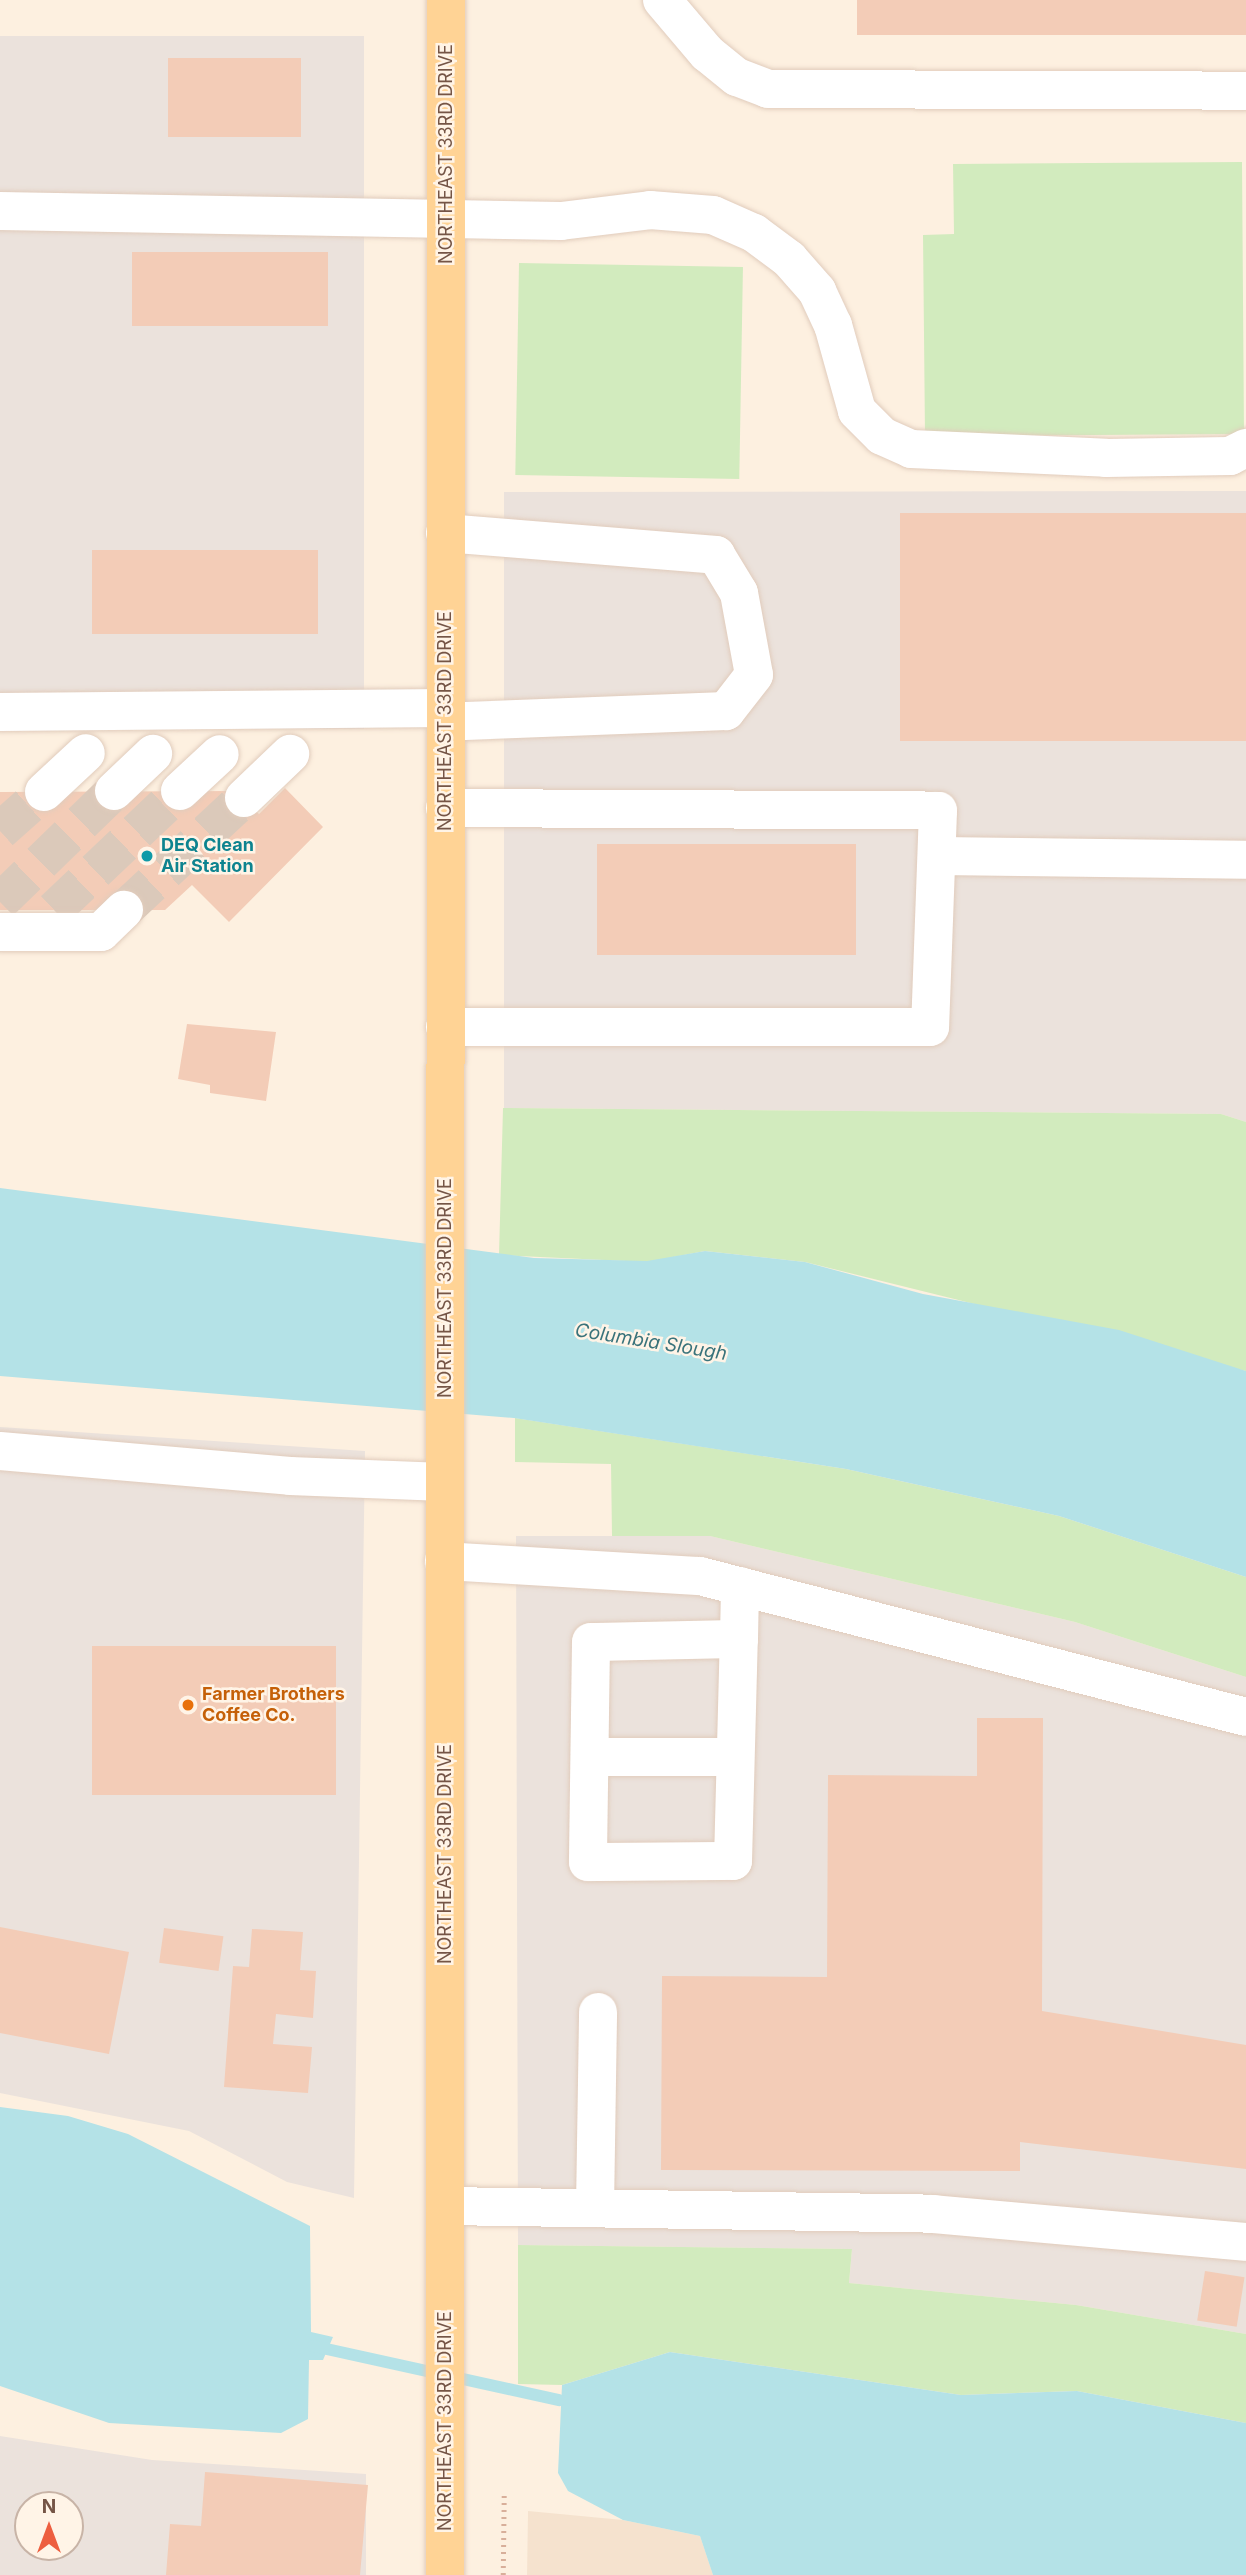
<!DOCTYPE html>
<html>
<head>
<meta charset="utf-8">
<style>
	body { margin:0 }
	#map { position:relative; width:1246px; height:2575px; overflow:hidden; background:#fdf0e0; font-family:Inter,sans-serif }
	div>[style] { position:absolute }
	.residential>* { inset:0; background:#f5e2ce }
	.industrial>* { inset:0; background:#ebe2dc; transform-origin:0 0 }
	.green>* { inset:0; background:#d2ebbe; transform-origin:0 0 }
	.water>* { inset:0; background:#b4e2e7 }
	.stream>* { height:12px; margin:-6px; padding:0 6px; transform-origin:6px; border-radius:6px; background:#b4e2e7 }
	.building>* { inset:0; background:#f3ccb7; transform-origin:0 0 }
	.minor-tunnel>* { height:38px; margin-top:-19px; transform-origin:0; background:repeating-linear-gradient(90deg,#dbc9ba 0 38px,transparent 0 57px) }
	.path>* { height:4.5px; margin-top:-2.25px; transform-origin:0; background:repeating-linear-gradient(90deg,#d8af9a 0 2px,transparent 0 7px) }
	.roads { filter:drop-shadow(0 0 2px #e1ccbc) drop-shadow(0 0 2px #e1ccbc) }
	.minor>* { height:38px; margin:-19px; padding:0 19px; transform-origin:19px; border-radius:19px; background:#fff }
	.major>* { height:38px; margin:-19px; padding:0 19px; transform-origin:19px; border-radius:19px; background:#ffd395 }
	.dots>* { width:19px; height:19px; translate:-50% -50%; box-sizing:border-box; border:4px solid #fff4e7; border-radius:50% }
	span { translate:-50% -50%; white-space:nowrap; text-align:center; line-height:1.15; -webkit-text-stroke:5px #fff4e7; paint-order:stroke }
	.street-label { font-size:18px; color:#755546 }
	.culture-label { font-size:18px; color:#0d838f; font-weight:700 }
	.left { translate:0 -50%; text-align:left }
	.food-label { font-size:18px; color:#c56008; font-weight:700 }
	.water-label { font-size:19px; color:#3a737b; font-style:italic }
	.north { position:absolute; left:14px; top:2491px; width:70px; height:70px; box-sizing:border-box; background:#fff4e7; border:2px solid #c8b4a7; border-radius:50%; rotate:0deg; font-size:19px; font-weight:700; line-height:28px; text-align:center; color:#755546 }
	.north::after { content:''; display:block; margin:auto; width:24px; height:32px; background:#ed5e3f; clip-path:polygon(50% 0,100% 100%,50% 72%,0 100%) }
</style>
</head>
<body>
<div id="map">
	<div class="residential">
		<div style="clip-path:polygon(528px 2511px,623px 2520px,700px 2536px,713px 2575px,527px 2575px)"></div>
	</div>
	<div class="industrial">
		<div style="left:0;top:36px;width:364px;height:693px"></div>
		<div style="clip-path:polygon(1246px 491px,1246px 1122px,1221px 1114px,504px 1108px,504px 492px)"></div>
		<div style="clip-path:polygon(0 1427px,365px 1451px,354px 2198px,287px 2182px,189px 2131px,0 2093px)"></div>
		<div style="clip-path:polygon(516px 1536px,710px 1536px,1075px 1622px,1246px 1677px,1246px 2334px,1076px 2305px,849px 2283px,852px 2249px,518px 2245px)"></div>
		<div style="clip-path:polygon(evenodd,0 2436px,152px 2460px,366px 2474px,366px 2575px,0 2575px,0 2436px,28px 2505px,70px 2505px,70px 2547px,28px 2547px,28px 2505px)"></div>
	</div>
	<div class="green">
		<div style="clip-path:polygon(1242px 162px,1244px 434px,925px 436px,923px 235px,954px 234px,953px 164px)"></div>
		<div style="left:519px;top:263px;width:224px;height:212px;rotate:1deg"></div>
		<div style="clip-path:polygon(503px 1108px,1221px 1114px,1246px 1122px,1246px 1371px,805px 1262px,705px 1251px,647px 1262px,499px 1255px)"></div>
		<div style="clip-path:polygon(515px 1418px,846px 1469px,1059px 1516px,1246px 1577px,1246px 1677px,1075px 1622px,710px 1536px,612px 1536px,611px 1464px,515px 1462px)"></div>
		<div style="clip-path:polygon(518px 2245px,852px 2249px,849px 2283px,1076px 2305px,1246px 2334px,1246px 2423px,1077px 2391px,961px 2395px,670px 2352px,562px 2385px,518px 2384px)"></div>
	</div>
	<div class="water">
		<div style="clip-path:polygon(0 1188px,534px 1258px,647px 1261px,705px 1251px,805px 1262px,923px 1294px,1119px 1330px,1246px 1371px,1246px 1577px,1059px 1516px,846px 1469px,514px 1418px,0 1376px)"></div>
		<div style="clip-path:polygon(0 2107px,68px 2116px,128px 2134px,310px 2226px,311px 2332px,333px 2337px,323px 2360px,309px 2360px,308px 2419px,281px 2433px,109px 2423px,0 2386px)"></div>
		<div style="clip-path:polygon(670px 2352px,961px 2395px,1077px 2391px,1246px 2423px,1246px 2575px,713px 2575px,700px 2536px,623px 2520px,568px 2491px,558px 2473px,562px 2385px)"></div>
	</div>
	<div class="stream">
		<div style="left:313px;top:2346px;width:252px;rotate:12.4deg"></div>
	</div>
	<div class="building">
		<div style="left:857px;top:0;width:389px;height:35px"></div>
		<div style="left:301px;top:58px;width:79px;height:133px;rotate:90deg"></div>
		<div style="left:132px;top:252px;width:196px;height:74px"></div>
		<div style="left:900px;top:513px;width:346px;height:228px"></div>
		<div style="left:92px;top:550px;width:226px;height:84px"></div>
		<div style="clip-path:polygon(285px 788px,323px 827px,229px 922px,192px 885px,165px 910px,0 910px,0 792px,236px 791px,259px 814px)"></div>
		<div style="left:597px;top:844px;width:259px;height:111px"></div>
		<div style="clip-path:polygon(187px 1024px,276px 1032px,266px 1101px,210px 1093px,210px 1085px,178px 1079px)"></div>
		<div style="left:92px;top:1646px;width:244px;height:149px"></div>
		<div style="clip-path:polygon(977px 1718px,1043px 1718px,1042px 2011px,1246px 2045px,1246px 2169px,1020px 2142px,1020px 2171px,661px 2170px,662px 1976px,827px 1977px,828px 1775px,977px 1776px)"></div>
		<div style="clip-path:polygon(0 1927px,129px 1952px,109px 2054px,0 2033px)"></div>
		<div style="left:164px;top:1928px;width:60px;height:35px;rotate:8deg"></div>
		<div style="clip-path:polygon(252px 1929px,303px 1932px,300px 1970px,316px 1971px,313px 2018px,276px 2014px,273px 2044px,312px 2047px,308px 2093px,224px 2087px,233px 1966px,249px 1967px)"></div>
		<div style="left:1205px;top:2271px;width:40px;height:50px;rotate:9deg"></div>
		<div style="clip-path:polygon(205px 2472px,368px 2485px,360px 2575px,166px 2575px,170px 2524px,201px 2526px)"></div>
	</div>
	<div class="minor-tunnel">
		<div style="left:0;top:831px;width:59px;rotate:-41.6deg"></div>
		<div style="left:0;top:902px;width:159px;rotate:-44.2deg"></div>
		<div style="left:54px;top:910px;width:173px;rotate:-43.4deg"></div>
		<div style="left:124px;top:910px;width:164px;rotate:-43deg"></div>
	</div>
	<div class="path">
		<div style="left:503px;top:2575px;width:83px;rotate:-89.3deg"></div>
	</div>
	<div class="roads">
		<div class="minor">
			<div style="left:662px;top:0;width:70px;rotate:49.7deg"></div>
			<div style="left:707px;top:53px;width:38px;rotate:39deg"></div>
			<div style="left:737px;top:77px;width:33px;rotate:21deg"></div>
			<div style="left:768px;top:89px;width:478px;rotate:0.2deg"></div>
			<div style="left:0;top:211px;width:561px;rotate:1.02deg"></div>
			<div style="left:561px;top:221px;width:90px;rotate:-7deg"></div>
			<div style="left:650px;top:210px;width:63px;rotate:4.5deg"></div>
			<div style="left:713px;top:215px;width:45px;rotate:23.7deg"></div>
			<div style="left:754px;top:233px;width:44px;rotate:36.6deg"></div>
			<div style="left:789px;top:259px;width:43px;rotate:48.8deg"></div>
			<div style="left:817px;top:291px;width:38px;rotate:65deg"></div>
			<div style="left:833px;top:325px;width:89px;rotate:74.4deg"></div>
			<div style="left:857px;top:411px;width:35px;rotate:45deg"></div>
			<div style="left:882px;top:436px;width:32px;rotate:24deg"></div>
			<div style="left:911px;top:449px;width:195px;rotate:2.6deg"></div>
			<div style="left:1106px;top:458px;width:124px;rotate:-0.9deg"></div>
			<div style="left:1230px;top:456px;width:18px;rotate:-27deg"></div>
			<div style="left:445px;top:533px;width:272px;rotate:4.6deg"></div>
			<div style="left:716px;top:555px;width:44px;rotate:58.8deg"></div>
			<div style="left:739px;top:593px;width:83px;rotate:79.6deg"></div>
			<div style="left:754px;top:675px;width:46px;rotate:127.9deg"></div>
			<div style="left:726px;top:711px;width:281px;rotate:177.8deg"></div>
			<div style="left:0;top:712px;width:445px;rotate:-0.5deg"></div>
			<div style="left:114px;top:791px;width:54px;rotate:-43.5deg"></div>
			<div style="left:180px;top:791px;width:54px;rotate:-42.8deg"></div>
			<div style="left:44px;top:792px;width:57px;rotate:-42.9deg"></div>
			<div style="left:244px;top:798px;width:64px;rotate:-43.7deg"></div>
			<div style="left:445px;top:808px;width:493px;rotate:0.3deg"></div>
			<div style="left:938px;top:811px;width:216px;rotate:92.1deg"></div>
			<div style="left:930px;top:1027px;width:485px;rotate:180deg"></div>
			<div style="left:937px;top:856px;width:309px;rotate:0.7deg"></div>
			<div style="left:0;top:932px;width:101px"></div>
			<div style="left:101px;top:932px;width:32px;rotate:-44deg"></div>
			<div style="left:0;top:1451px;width:291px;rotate:4.9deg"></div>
			<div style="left:290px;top:1476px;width:154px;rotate:2.2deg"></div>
			<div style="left:444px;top:1561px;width:256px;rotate:3.4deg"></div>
			<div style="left:700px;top:1576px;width:564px;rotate:14.48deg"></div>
			<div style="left:739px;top:1639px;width:148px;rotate:178.8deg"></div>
			<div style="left:591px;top:1642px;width:220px;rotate:90.8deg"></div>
			<div style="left:588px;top:1862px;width:145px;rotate:-0.4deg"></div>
			<div style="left:733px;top:1861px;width:222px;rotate:-88.5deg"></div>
			<div style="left:739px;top:1639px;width:53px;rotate:-88.9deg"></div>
			<div style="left:590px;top:1757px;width:145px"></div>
			<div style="left:445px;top:2206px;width:488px;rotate:0.9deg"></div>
			<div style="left:933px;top:2214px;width:314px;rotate:5.1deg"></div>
			<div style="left:595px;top:2208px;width:196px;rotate:-89.1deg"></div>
		</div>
		<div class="major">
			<div style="left:445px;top:2575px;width:2575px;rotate:-89.98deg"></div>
		</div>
	</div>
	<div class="dots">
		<div style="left:147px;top:856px;background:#0f9aa8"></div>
		<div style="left:188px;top:1705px;background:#e8710a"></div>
	</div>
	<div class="street-label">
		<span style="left:446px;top:154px;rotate:-90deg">NORTHEAST 33RD DRIVE</span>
		<span style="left:445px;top:721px;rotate:-90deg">NORTHEAST 33RD DRIVE</span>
		<span style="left:445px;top:1288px;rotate:-90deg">NORTHEAST 33RD DRIVE</span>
		<span style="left:445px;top:1854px;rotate:-90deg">NORTHEAST 33RD DRIVE</span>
		<span style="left:445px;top:2421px;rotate:-90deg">NORTHEAST 33RD DRIVE</span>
	</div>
	<div class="culture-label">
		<span class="left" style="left:161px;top:856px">DEQ Clean<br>Air Station</span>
	</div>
	<div class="food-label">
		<span class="left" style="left:202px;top:1705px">Farmer Brothers<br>Coffee Co.</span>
	</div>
	<div class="water-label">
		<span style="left:651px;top:1342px;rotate:9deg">Columbia Slough</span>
	</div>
	<div class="north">N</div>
</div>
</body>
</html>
